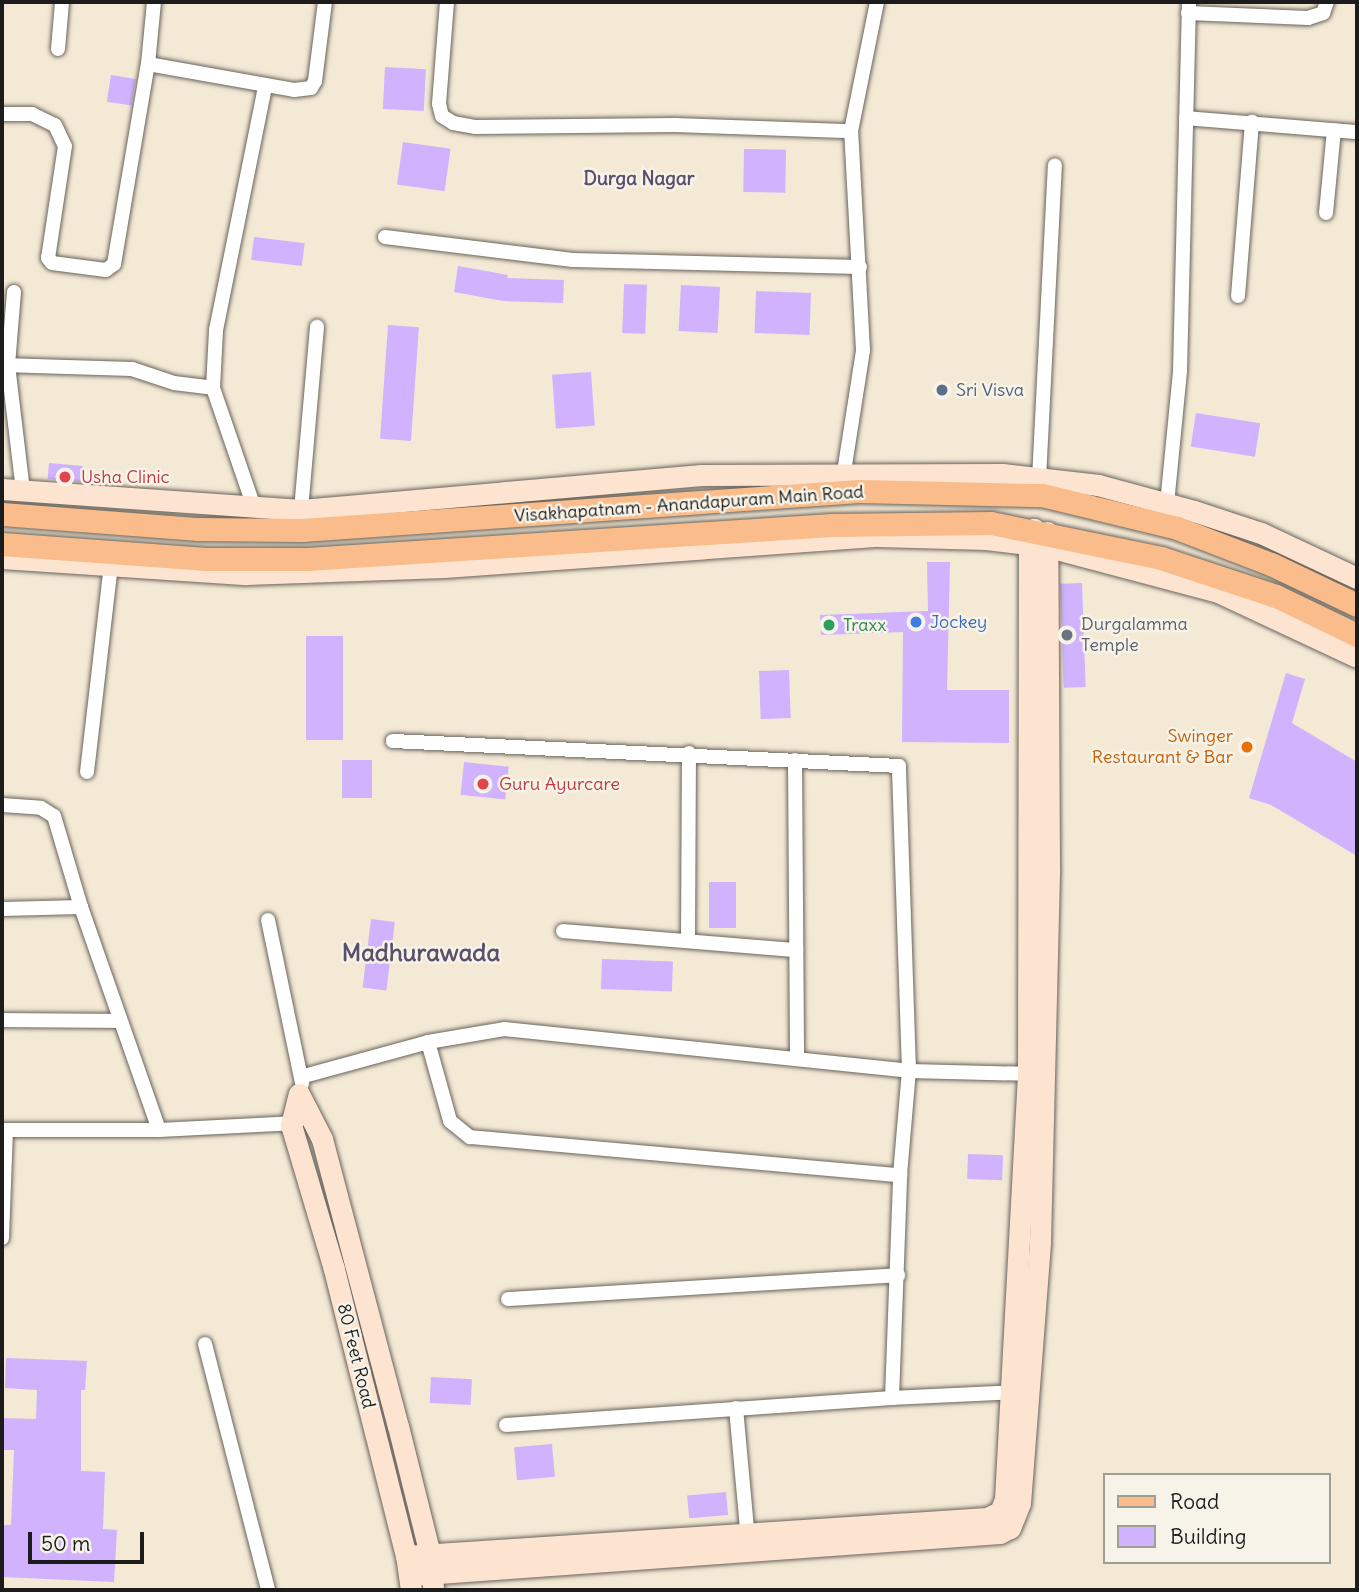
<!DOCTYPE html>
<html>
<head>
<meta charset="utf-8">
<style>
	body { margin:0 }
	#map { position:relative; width:1359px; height:1592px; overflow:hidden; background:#f4e9d5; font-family:Delius,sans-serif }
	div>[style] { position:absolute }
	.building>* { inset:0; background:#d0b2fe; transform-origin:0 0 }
	.roads { filter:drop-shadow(0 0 2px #68645d) drop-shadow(0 0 2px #68645d) }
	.street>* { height:14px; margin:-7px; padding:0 7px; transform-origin:7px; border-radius:7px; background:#fff }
	.secondary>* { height:21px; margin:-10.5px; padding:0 10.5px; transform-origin:10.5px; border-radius:10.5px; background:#fde4d0 }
	.primary>* { height:23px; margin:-11.5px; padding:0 11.5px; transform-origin:11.5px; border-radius:11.5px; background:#f9bc8a }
	.dots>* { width:19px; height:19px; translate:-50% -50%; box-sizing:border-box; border:4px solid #f7f3e8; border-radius:50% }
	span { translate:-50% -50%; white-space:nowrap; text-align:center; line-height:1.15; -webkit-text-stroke:5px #f7f3e8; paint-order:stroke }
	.service-label { font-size:18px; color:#4e5e75 }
	.left { translate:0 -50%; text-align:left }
	.health-label { font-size:18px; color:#be3a42 }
	.street-label { font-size:18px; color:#1c1c1c }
	.shop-label { font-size:18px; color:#366cbe }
	.leisure-label { font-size:18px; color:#27864d }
	.worship-label { font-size:18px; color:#5b616d }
	.food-label { font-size:18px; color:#c56008 }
	.right { translate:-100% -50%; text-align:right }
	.neighbourhood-label { font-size:19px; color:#5b506b; font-weight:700 }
	.district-label { font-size:24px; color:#5b506b; font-weight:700 }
	.frame { position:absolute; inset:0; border:4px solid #1c1c1c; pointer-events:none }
	.legend { position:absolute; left:1103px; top:1473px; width:228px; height:91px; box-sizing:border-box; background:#f7f3e8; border:2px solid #9f9d96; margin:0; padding:9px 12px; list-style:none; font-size:21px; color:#1c1c1c }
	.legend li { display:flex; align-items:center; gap:14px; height:35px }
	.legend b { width:35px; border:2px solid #9f9d96 }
	.scale { position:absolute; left:28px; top:1532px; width:116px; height:32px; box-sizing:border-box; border:4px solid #1c1c1c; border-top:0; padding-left:9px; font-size:21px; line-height:24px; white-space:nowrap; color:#1c1c1c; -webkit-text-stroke:5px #f7f3e8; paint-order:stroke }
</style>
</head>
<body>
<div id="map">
	<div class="building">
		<div style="left:385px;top:67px;width:41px;height:42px;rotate:3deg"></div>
		<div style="left:111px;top:75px;width:25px;height:27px;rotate:9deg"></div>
		<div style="left:403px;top:142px;width:48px;height:43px;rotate:8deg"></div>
		<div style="left:744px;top:149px;width:42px;height:43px;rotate:1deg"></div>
		<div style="left:254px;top:237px;width:51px;height:23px;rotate:7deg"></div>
		<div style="clip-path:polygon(458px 266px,508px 275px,507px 278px,564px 280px,563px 303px,503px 301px,454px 292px)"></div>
		<div style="left:624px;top:284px;width:23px;height:49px;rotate:2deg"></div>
		<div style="left:681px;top:285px;width:39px;height:46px;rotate:3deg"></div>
		<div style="left:756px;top:291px;width:55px;height:42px;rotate:2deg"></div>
		<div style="left:388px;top:325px;width:31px;height:114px;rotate:4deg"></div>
		<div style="left:591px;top:372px;width:54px;height:39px;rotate:86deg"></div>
		<div style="left:1196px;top:413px;width:65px;height:34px;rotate:9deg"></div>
		<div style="left:49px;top:463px;width:34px;height:16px;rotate:5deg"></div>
		<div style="clip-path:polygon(927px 562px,950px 562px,947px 690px,1009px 690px,1009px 743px,902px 742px,903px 632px,821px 635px,820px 615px,928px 611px)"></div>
		<div style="left:1082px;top:583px;width:104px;height:22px;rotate:88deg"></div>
		<div style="left:306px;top:636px;width:37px;height:104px"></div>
		<div style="left:789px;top:670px;width:48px;height:30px;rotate:88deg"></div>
		<div style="clip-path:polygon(1286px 673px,1305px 679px,1292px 723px,1357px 762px,1357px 856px,1271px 805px,1249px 798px)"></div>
		<div style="left:372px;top:760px;width:38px;height:30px;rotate:90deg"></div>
		<div style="left:464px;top:762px;width:45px;height:33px;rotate:6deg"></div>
		<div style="left:709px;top:882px;width:27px;height:46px"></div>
		<div style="left:371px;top:919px;width:24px;height:69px;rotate:7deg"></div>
		<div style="left:602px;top:959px;width:71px;height:30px;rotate:2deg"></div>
		<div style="left:968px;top:1154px;width:35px;height:25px;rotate:2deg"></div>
		<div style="clip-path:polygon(6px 1358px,87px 1361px,85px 1390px,81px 1390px,81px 1471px,105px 1472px,103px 1529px,117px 1530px,114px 1582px,2px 1577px,2px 1525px,11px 1525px,14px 1450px,2px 1450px,2px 1418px,36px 1419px,37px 1390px,5px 1388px)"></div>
		<div style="left:431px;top:1377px;width:41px;height:26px;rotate:3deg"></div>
		<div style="left:552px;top:1444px;width:33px;height:38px;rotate:85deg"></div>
		<div style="left:726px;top:1492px;width:23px;height:39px;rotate:85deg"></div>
	</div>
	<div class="roads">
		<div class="street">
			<div style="left:154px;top:2px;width:62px;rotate:95.5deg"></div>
			<div style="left:148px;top:64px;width:148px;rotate:10.1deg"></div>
			<div style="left:294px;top:90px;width:17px;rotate:-7deg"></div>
			<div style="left:311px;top:88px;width:8px;rotate:-60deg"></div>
			<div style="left:315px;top:81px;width:80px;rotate:-82.8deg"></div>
			<div style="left:447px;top:2px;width:102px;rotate:94.5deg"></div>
			<div style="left:439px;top:104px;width:12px;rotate:76deg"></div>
			<div style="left:442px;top:116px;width:13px;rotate:32deg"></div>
			<div style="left:453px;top:123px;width:22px;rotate:10deg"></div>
			<div style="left:475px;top:127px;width:200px;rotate:-0.6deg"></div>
			<div style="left:675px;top:125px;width:176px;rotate:2deg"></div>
			<div style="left:1188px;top:13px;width:120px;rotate:2.4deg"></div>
			<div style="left:1308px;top:18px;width:16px;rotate:-18deg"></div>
			<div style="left:1323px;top:13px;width:12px;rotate:-70deg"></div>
			<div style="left:58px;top:49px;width:47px;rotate:-85.1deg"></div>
			<div style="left:2px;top:114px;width:30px"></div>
			<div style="left:32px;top:114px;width:25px;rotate:26deg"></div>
			<div style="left:55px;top:125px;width:23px;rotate:65deg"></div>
			<div style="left:65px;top:146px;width:113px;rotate:98.6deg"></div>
			<div style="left:48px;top:258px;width:6px;rotate:51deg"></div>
			<div style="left:52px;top:263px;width:54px;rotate:7.4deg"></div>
			<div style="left:106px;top:270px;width:10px;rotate:-37deg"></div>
			<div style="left:114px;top:264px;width:203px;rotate:-80.4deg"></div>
			<div style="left:1186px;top:118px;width:172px;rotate:4.7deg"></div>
			<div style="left:1326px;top:213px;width:83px;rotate:-84.5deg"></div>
			<div style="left:385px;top:237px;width:189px;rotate:7deg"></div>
			<div style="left:573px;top:260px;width:287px;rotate:1.4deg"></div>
			<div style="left:14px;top:292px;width:73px;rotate:94.7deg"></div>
			<div style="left:8px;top:365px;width:126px;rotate:83.2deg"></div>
			<div style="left:1238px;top:296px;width:175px;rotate:-85.4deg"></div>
			<div style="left:2px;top:365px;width:130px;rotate:1.8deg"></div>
			<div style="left:132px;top:369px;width:44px;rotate:18.4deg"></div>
			<div style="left:174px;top:383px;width:39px;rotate:7deg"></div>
			<div style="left:844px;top:472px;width:123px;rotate:-81.1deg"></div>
			<div style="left:863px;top:350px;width:219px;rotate:-93.1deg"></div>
			<div style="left:851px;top:131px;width:132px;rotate:-78.6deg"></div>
			<div style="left:1039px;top:479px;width:314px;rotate:-87.1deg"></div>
			<div style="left:1167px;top:504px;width:134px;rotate:-84.4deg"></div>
			<div style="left:1180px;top:371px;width:369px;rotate:-88.6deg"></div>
			<div style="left:255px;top:510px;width:129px;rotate:-109deg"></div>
			<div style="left:213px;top:388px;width:58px;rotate:-87deg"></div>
			<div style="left:216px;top:330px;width:249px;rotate:-78.6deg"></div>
			<div style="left:301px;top:510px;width:184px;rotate:-85deg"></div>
			<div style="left:795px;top:760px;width:299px;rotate:89.6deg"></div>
			<div style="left:87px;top:772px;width:207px;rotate:-83.4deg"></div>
			<div style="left:2px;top:805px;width:39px;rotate:4deg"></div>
			<div style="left:41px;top:808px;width:15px;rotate:32deg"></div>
			<div style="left:54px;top:816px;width:95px;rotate:73.5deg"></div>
			<div style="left:2px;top:909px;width:79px;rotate:-1.5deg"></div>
			<div style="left:81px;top:907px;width:236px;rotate:70.7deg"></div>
			<div style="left:159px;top:1130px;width:138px;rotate:-2.9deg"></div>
			<div style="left:268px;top:920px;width:167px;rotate:78.2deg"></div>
			<div style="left:563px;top:931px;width:234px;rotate:4.7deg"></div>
			<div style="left:688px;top:940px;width:187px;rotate:-89.7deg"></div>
			<div style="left:2px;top:1020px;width:118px;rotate:0.5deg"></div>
			<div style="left:428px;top:1042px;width:82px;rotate:74.4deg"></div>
			<div style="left:450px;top:1121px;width:26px;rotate:39deg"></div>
			<div style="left:470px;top:1137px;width:432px;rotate:5.1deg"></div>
			<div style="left:900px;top:1175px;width:104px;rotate:-85.1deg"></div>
			<div style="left:909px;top:1071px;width:127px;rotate:1.4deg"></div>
			<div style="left:304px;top:1076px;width:129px;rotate:-15.3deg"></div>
			<div style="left:428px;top:1042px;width:77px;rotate:-9.7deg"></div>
			<div style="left:504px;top:1029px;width:407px;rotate:5.9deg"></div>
			<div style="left:909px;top:1071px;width:305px;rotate:-91.9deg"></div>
			<div style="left:899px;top:766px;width:507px;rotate:-177.17deg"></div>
			<div style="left:2px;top:1130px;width:157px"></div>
			<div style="left:2px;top:1238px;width:108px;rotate:-87.9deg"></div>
			<div style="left:508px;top:1299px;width:391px;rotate:-3.5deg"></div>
			<div style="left:205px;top:1344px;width:254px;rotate:75.6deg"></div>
			<div style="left:892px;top:1398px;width:125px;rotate:-2.7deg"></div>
			<div style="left:736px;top:1408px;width:132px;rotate:84.8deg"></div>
			<div style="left:506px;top:1425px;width:387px;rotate:-4deg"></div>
			<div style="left:892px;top:1398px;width:223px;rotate:-87.9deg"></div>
		</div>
		<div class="secondary">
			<div style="left:2px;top:489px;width:300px;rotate:4deg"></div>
			<div style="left:301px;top:510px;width:402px;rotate:-5deg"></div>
			<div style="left:701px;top:475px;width:301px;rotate:-0.2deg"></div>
			<div style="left:1002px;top:474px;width:97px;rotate:6.5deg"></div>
			<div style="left:1098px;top:485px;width:99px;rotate:15.2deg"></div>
			<div style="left:1194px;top:511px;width:71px;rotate:18.2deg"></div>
			<div style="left:1261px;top:533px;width:106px;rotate:25.1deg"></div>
			<div style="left:2px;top:558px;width:245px;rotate:3.8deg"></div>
			<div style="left:246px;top:574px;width:198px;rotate:-2deg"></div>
			<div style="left:444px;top:567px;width:435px;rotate:-4.1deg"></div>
			<div style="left:878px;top:536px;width:108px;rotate:1.6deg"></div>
			<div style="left:986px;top:539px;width:59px;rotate:6.8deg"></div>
			<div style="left:1045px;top:546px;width:179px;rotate:14.9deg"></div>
			<div style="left:1218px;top:592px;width:153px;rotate:25.1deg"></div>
			<div style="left:406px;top:1556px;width:582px;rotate:-3.74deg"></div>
			<div style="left:987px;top:1518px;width:14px;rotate:-25deg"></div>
			<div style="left:1000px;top:1512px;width:14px;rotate:-69deg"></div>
			<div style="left:1005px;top:1499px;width:427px;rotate:-86.9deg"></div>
			<div style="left:1028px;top:1073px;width:529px;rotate:-89.89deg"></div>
			<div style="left:1029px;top:544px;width:16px;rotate:-72deg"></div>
			<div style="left:410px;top:1575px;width:591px;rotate:-4.07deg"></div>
			<div style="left:1000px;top:1533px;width:11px;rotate:-27deg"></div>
			<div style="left:1010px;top:1528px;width:27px;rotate:-68deg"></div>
			<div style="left:1020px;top:1503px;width:263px;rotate:-85.6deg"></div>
			<div style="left:1040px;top:1241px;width:374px;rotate:-88.6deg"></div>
			<div style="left:1049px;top:867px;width:335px;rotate:-90.3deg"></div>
			<div style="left:411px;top:1590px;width:34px;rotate:-98deg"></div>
			<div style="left:406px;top:1556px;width:296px;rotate:-104.1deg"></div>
			<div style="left:334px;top:1269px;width:150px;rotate:-106.6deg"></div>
			<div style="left:291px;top:1125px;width:32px;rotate:-76deg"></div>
			<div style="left:299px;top:1094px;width:51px;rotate:62.9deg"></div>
			<div style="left:322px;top:1139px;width:297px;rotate:75.2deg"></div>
			<div style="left:398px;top:1426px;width:132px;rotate:76deg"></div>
			<div style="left:430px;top:1554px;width:36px;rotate:85deg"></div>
		</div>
		<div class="primary">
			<div style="left:2px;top:514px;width:197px;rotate:4.4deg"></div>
			<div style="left:198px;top:529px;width:104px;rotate:0.6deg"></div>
			<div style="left:302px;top:530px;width:558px;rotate:-4.01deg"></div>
			<div style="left:859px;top:491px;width:183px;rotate:1.3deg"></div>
			<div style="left:1042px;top:495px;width:139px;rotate:13.7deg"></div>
			<div style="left:1177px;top:528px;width:101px;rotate:21deg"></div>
			<div style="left:1271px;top:564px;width:95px;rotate:25.5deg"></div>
			<div style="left:2px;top:544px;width:205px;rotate:4.2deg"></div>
			<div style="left:206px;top:559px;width:101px"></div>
			<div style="left:307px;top:559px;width:525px;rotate:-3.71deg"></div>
			<div style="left:831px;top:525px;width:160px;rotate:-0.7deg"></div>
			<div style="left:991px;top:523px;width:174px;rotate:11.6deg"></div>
			<div style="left:1161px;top:558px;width:121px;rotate:18.3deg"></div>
			<div style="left:1276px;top:596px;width:90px;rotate:25.7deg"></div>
		</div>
	</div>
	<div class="dots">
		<div style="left:942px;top:390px;background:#5c6f8a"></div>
		<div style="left:65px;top:477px;background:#e0444e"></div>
		<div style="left:916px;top:622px;background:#3f7fe0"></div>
		<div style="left:829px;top:625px;background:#2e9e5b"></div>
		<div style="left:1067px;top:635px;background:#6b7280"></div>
		<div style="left:1247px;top:747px;background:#e8710a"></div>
		<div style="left:483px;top:784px;background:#e0444e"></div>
	</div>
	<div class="service-label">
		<span class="left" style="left:956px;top:390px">Sri Visva</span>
	</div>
	<div class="health-label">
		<span class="left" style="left:81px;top:477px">Usha Clinic</span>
		<span class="left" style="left:499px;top:784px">Guru Ayurcare</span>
	</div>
	<div class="street-label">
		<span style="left:689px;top:504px;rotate:-4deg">Visakhapatnam - Anandapuram Main Road</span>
		<span style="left:356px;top:1356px;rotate:76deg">80 Feet Road</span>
	</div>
	<div class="shop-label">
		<span class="left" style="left:930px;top:622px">Jockey</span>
	</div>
	<div class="leisure-label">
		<span class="left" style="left:843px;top:625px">Traxx</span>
	</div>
	<div class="worship-label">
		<span class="left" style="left:1081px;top:635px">Durgalamma<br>Temple</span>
	</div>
	<div class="food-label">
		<span class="right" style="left:1233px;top:747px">Swinger<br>Restaurant &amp; Bar</span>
	</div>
	<div class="neighbourhood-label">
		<span style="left:639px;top:179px">Durga Nagar</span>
	</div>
	<div class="district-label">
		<span style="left:421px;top:953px">Madhurawada</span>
	</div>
	<div class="frame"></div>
	<ul class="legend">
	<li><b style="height:9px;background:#f9bc8a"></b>Road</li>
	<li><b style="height:19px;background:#d0b2fe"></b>Building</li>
	</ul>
	<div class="scale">50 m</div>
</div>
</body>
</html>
